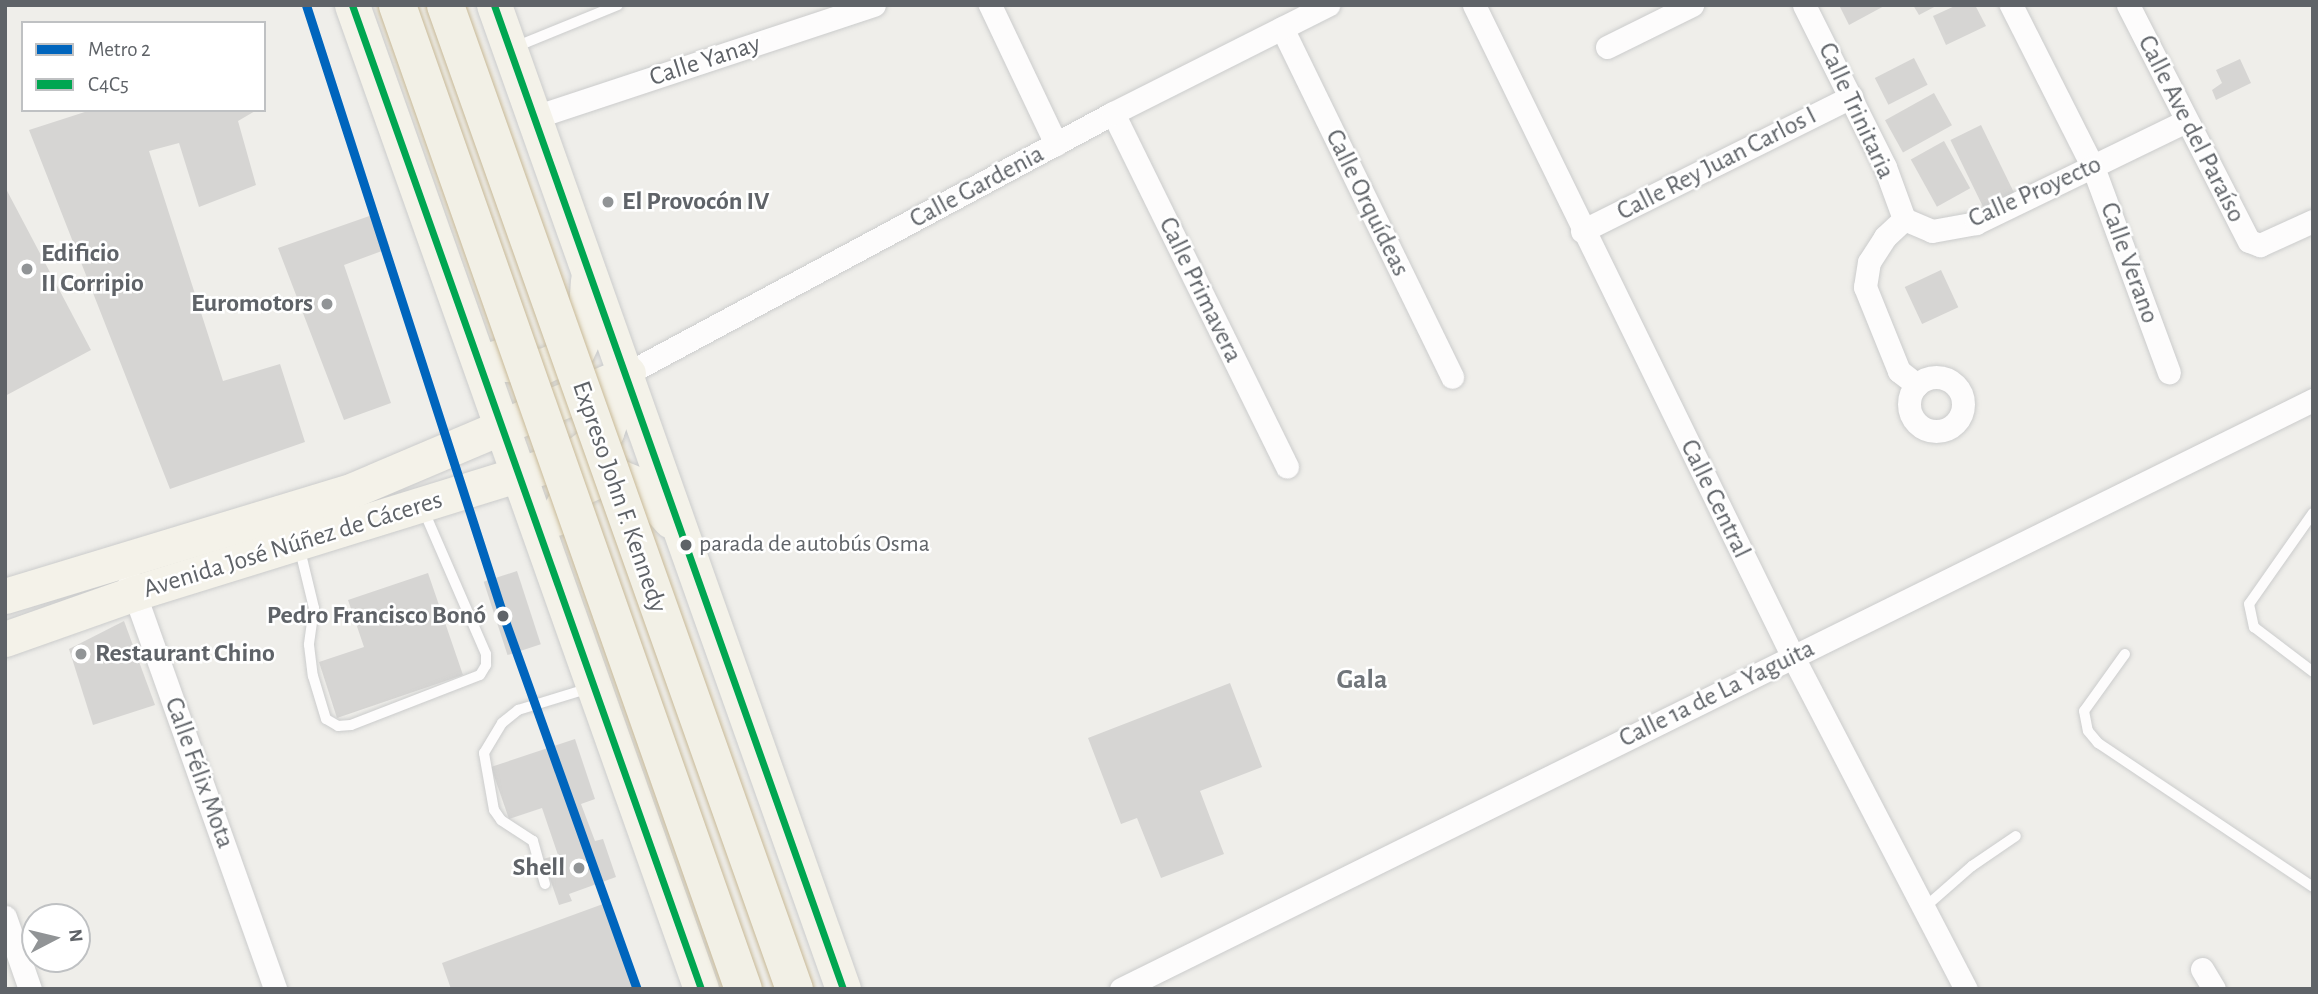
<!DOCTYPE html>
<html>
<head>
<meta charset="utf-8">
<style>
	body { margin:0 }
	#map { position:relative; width:2318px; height:994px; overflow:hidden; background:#efeeea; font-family:"Alegreya Sans",sans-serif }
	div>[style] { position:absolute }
	.building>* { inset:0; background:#d6d5d3; transform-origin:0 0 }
	.roads { filter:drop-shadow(0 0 2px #cbcccc) drop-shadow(0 0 2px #cbcccc) }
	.service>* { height:10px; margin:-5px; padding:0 5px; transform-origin:5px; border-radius:5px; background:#fdfcfc }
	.minor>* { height:23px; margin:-11.5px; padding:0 11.5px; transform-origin:11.5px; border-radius:11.5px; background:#fdfcfc }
	.minor>.ring { margin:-11.5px; padding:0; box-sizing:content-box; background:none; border:23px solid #fdfcfc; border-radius:50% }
	.primary>* { height:35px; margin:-17.5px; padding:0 17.5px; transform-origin:17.5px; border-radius:17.5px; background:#f4f2e9 }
	.bridges { filter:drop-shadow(0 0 2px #c8b996) drop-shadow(0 0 2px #c8b996) }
	.trunk-bridge>* { height:37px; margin:-18.5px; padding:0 18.5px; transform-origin:18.5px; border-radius:18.5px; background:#f2f0e6 }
	.bus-1>* { height:7px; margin:-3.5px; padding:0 3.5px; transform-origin:3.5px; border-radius:3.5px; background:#00a651 }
	.metro-1>* { height:9px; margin:-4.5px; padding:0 4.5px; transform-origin:4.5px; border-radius:4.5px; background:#0065bd }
	.dots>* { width:19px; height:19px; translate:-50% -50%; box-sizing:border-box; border:4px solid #fff; border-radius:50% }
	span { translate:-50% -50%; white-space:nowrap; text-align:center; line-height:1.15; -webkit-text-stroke:5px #fff; paint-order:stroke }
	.bus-label { font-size:24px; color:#5f6368 }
	.left { translate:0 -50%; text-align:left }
	.street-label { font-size:26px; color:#5f6368 }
	.poi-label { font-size:26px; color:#5f6368; font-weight:700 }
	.right { translate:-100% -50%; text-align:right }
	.stop-label { font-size:26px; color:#5f6368; font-weight:700 }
	.neighbourhood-label { font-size:28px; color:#70757a; font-weight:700 }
	.frame { position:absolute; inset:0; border:7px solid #5f6368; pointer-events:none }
	.legend { position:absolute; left:21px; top:21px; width:245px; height:91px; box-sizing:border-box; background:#fff; border:2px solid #bfc1c3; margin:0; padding:9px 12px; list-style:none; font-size:21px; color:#5f6368 }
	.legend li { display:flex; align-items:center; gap:14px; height:35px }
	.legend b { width:35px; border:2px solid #bfc1c3 }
	.north { position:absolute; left:21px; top:903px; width:70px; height:70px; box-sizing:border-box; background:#fff; border:2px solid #bfc1c3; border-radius:50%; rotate:83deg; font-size:19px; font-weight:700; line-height:28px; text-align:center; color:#5f6368 }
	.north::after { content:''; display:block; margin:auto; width:24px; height:32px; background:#919496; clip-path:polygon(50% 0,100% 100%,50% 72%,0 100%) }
</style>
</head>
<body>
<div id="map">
	<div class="building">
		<div style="clip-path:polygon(1839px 5px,1886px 5px,1849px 25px)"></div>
		<div style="clip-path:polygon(1913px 5px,1938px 5px,1919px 15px)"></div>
		<div style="clip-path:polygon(1957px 5px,1975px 5px,1986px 26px,1946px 45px,1933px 16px)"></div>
		<div style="left:1914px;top:58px;width:30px;height:44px;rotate:63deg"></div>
		<div style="clip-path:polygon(2240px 59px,2251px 83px,2216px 100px,2212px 90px,2222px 83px,2216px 70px)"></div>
		<div style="left:1934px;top:93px;width:37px;height:56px;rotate:61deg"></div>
		<div style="clip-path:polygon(91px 110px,257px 110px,238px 121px,256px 185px,199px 207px,179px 143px,149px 151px,223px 381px,280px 364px,305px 442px,170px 489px,29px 130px)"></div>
		<div style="left:1981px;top:125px;width:79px;height:34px;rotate:64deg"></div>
		<div style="left:1944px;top:141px;width:54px;height:38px;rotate:61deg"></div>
		<div style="clip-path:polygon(5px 187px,91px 350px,5px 396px)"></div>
		<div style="clip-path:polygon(378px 213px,390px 248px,344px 265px,391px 403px,344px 420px,278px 248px)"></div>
		<div style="left:1941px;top:270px;width:41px;height:40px;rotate:65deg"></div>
		<div style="left:517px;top:571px;width:77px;height:35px;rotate:72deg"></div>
		<div style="clip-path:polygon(428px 573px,463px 675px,337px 718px,319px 662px,364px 647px,348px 600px)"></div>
		<div style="clip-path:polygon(124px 621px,155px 705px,93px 725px,69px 649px)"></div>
		<div style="clip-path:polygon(1230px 683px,1262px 767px,1200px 791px,1224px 854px,1161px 878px,1137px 818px,1121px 824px,1088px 738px)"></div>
		<div style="clip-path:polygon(575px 739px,595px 799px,581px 804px,595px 841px,603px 839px,616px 877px,569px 894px,572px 901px,559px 905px,543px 859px,558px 855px,542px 808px,509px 819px,491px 767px)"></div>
		<div style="clip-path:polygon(603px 904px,634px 989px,451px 989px,442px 963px)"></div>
	</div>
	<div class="roads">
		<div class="service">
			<div style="left:515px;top:47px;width:111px;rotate:-22.2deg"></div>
			<div style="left:2313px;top:513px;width:111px;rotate:125.1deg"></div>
			<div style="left:2249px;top:604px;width:24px;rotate:78deg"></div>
			<div style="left:2254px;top:627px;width:74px;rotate:37.3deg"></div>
			<div style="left:299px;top:546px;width:64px;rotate:76.4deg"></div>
			<div style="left:314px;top:608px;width:37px;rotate:98deg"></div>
			<div style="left:309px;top:645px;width:31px;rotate:83deg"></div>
			<div style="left:313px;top:676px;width:45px;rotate:73.2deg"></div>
			<div style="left:326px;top:719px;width:14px;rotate:30deg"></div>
			<div style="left:338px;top:726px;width:13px;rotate:-4deg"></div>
			<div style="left:351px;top:725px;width:138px;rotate:-21.2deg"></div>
			<div style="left:480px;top:675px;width:12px;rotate:-59deg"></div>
			<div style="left:486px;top:665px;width:11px;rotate:-90deg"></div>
			<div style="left:486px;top:654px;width:158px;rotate:-113.5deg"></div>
			<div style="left:2125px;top:654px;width:70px;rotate:125.7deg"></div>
			<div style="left:2084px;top:711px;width:20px;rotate:79deg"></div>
			<div style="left:2088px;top:731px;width:16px;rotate:50deg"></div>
			<div style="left:2098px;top:743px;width:259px;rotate:33.8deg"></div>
			<div style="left:545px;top:884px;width:45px;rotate:-105.6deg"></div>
			<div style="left:533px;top:841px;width:38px;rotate:-147deg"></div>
			<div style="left:501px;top:820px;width:12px;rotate:-125deg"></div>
			<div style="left:494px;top:810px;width:58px;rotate:-100deg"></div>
			<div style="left:484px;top:753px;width:35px;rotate:-59deg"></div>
			<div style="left:502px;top:723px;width:21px;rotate:-39deg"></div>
			<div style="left:518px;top:710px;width:75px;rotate:-17deg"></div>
			<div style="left:1924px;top:908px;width:64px;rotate:-41.2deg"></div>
			<div style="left:1972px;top:866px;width:53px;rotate:-34.3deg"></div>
		</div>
		<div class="minor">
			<div style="left:990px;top:5px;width:154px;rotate:64.6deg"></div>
			<div style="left:1474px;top:5px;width:726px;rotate:63.93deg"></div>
			<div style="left:1793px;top:657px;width:374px;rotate:62.5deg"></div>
			<div style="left:1804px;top:5px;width:181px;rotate:63.4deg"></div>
			<div style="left:1885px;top:167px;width:55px;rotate:69.9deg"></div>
			<div style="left:2011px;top:5px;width:182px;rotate:63.2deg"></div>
			<div style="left:2093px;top:167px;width:219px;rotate:69.7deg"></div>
			<div style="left:2128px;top:5px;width:265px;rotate:62.9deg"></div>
			<div style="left:2249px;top:241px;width:12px;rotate:20deg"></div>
			<div style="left:2260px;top:245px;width:58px;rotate:-24.4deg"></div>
			<div style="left:1282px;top:28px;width:388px;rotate:64deg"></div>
			<div style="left:1607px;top:47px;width:95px;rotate:-26.3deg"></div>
			<div style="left:1113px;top:113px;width:394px;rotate:63.8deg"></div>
			<div style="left:535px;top:117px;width:357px;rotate:-18.3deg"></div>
			<div style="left:1582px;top:231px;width:301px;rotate:-26.5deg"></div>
			<div style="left:628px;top:373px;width:550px;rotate:-28.19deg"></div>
			<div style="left:1113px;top:113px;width:241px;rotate:-26.7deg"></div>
			<div class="ring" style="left:1909px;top:377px;width:31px;height:31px"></div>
			<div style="left:1917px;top:385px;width:23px;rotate:-142deg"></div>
			<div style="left:1899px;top:371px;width:91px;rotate:-112deg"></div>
			<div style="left:1865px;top:287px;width:25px;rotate:-81deg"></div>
			<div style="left:1869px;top:262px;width:30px;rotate:-57deg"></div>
			<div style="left:1885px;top:237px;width:26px;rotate:-43deg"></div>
			<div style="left:1904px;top:219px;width:30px;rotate:23deg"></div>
			<div style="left:1932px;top:231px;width:45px;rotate:-10.3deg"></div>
			<div style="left:1976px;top:223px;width:233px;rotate:-25.9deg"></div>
			<div style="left:130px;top:581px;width:433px;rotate:70.4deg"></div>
			<div style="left:5px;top:917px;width:76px;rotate:70.9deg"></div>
			<div style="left:2202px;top:969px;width:23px;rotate:59deg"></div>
			<div style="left:1121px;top:989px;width:1330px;rotate:-26.3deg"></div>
		</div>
		<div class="primary">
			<div style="left:352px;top:5px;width:1044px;rotate:70.47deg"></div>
			<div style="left:494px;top:5px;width:1044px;rotate:70.47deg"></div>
			<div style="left:498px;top:357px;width:11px;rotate:38deg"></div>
			<div style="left:507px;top:364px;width:36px;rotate:3deg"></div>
			<div style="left:543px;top:366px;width:37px;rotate:-24deg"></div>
			<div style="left:577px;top:351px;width:17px;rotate:-65deg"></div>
			<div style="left:584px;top:336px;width:56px;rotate:-85.9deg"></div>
			<div style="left:556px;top:518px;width:29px;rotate:-61deg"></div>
			<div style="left:570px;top:493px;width:38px;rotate:-25deg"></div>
			<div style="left:604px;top:477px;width:15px"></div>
			<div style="left:619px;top:477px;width:22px;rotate:22deg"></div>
			<div style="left:639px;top:485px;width:47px;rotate:48.5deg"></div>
			<div style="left:5px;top:596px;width:364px;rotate:-16.9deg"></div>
			<div style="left:353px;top:490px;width:277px;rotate:-23deg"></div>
			<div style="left:5px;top:639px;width:138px;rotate:-19.5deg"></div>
			<div style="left:135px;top:593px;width:460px;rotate:-17.2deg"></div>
			<div style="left:574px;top:457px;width:41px;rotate:-38deg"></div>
			<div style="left:606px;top:432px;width:63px;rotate:-69.6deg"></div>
		</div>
	</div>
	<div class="bridges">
		<div class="trunk-bridge">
			<div style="left:397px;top:5px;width:1043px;rotate:70.63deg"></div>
			<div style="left:445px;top:5px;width:1044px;rotate:70.47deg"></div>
		</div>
	</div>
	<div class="bus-1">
		<div style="left:352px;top:5px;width:1044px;rotate:70.47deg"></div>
		<div style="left:494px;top:5px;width:1044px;rotate:70.47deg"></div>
	</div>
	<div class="metro-1">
		<div style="left:306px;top:5px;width:644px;rotate:72.1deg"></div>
		<div style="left:504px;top:618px;width:394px;rotate:70.3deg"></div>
	</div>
	<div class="dots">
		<div style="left:608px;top:202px;background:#919496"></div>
		<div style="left:27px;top:269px;background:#919496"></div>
		<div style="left:327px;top:304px;background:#919496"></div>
		<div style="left:686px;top:545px;background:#5f6368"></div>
		<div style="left:503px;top:616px;background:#5f6368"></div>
		<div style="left:81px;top:654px;background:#919496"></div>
		<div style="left:579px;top:868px;background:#919496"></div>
	</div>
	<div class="bus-label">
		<span class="left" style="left:699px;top:545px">parada de autobús Osma</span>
	</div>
	<div class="street-label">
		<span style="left:705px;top:61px;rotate:-18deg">Calle Yanay</span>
		<span style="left:1856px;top:111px;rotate:65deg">Calle Trinitaria</span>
		<span style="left:2191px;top:129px;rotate:63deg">Calle Ave del Paraíso</span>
		<span style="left:1717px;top:164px;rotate:-27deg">Calle Rey Juan Carlos I</span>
		<span style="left:977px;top:187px;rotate:-28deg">Calle Gardenia</span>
		<span style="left:2035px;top:192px;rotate:-24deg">Calle Proyecto</span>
		<span style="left:1367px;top:203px;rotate:64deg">Calle Orquídeas</span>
		<span style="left:2129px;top:263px;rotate:70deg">Calle Verano</span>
		<span style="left:1200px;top:290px;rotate:64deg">Calle Primavera</span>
		<span style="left:619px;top:497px;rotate:71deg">Expreso John F. Kennedy</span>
		<span style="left:1715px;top:499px;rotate:64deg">Calle Central</span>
		<span style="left:293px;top:545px;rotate:-17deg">Avenida José Núñez de Cáceres</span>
		<span style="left:1717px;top:694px;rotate:-26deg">Calle 1a de La Yaguita</span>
		<span style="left:199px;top:773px;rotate:70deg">Calle Félix Mota</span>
	</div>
	<div class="poi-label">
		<span class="left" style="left:622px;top:202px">El Provocón IV</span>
		<span class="left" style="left:41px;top:269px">Edificio<br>II Corripio</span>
		<span class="right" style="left:313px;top:304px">Euromotors</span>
		<span class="left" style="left:95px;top:654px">Restaurant Chino</span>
		<span class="right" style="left:565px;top:868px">Shell</span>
	</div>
	<div class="stop-label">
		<span class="right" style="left:486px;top:616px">Pedro Francisco Bonó</span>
	</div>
	<div class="neighbourhood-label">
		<span style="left:1362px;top:680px">Gala</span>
	</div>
	<div class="frame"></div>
	<ul class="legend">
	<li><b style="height:9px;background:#0065bd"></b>Metro 2</li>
	<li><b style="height:9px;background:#00a651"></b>C4C5</li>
	</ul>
	<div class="north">N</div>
</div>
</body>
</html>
